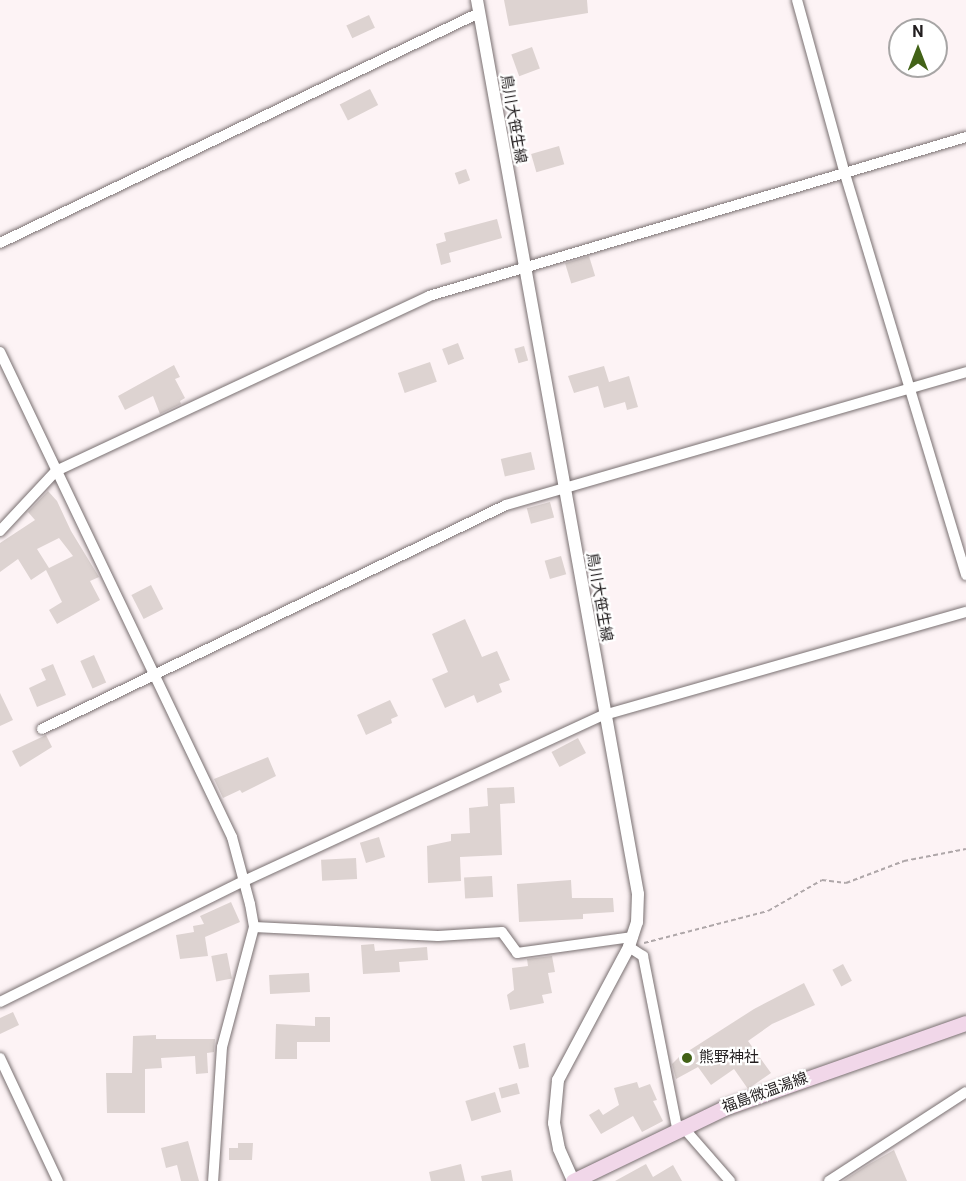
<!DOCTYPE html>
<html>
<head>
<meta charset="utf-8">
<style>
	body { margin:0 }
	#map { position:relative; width:966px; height:1181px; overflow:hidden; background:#fdf3f5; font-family:Roboto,"Noto Sans JP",sans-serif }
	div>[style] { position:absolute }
	.building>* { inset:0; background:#ddd3d1; transform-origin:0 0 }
	.path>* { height:2px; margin-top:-1px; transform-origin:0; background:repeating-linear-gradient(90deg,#afa7a9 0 4.5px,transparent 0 7.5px) }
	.roads { filter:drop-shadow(0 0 2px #797071) drop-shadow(0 0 2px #797071) }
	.minor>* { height:10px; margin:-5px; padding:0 5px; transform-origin:5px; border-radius:5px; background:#fff }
	.tertiary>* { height:12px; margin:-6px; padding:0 6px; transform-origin:6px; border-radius:6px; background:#fff }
	.secondary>* { height:15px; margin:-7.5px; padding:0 7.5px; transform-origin:7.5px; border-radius:7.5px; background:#f1d7e9 }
	.dots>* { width:16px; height:16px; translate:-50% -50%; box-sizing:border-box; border:3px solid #fff; border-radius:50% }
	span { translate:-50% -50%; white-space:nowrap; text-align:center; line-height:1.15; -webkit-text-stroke:4.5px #fff; paint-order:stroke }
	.street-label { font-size:15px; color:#221e1f }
	.poi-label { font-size:15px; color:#221e1f }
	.left { translate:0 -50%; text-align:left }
	.north { position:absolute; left:888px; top:18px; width:60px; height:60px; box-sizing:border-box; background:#fff; border:2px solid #a7a5a5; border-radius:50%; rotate:0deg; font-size:16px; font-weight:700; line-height:24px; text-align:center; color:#221e1f }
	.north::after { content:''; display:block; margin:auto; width:21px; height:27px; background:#426217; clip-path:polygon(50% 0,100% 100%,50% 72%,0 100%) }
</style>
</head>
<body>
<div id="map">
	<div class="building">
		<div style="clip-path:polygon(504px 0,587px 0,588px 13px,509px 26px)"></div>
		<div style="left:369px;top:15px;width:14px;height:25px;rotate:65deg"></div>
		<div style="left:532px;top:47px;width:23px;height:22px;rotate:70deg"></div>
		<div style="left:370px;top:89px;width:18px;height:34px;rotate:63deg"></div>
		<div style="left:559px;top:146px;width:19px;height:29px;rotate:74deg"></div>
		<div style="left:466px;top:169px;width:12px;height:12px;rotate:70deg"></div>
		<div style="clip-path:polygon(497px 219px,502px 238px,449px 253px,451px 262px,441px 265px,436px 244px,446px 241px,444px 233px)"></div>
		<div style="left:589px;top:256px;width:21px;height:25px;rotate:73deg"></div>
		<div style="left:458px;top:343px;width:17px;height:17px;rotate:69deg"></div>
		<div style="left:524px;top:346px;width:15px;height:10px;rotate:74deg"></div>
		<div style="left:430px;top:362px;width:21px;height:34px;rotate:71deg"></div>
		<div style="clip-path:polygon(174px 365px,180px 377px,175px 379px,185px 398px,180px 401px,181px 404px,160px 414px,153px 396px,125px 410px,118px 396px)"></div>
		<div style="clip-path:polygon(604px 366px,609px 382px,629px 376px,638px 407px,627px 410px,625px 402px,604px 408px,598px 386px,574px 393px,568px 376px)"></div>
		<div style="left:531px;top:452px;width:18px;height:31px;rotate:77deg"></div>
		<div style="clip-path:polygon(evenodd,48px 491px,57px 501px,71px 531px,99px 577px,90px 581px,100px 600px,57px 624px,49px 610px,62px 602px,46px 570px,31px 580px,18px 559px,0 572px,0 543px,35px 520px,28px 512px,48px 491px,59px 538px,73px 556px,49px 568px,37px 549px,59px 538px)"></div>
		<div style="left:550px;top:502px;width:16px;height:24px;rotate:75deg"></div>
		<div style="left:561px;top:556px;width:19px;height:17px;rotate:74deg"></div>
		<div style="left:151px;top:585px;width:27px;height:22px;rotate:63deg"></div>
		<div style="clip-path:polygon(465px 619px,482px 657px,497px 651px,510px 680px,499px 684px,502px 692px,477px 703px,474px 695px,445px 708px,432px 679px,448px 672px,432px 634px)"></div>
		<div style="left:94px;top:655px;width:30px;height:15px;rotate:66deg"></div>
		<div style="clip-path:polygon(53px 664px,66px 695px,37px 707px,29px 688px,46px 680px,41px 669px)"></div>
		<div style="clip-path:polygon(0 693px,13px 720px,0 726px)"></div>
		<div style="clip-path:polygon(390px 700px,398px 716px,391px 719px,392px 723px,366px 735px,357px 715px)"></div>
		<div style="clip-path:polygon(46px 735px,52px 747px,20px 767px,12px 751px)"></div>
		<div style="left:578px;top:738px;width:17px;height:30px;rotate:62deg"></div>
		<div style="clip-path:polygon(268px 757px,276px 776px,242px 793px,240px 790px,223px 798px,214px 779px)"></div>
		<div style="clip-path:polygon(514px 787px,515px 803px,500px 804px,502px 855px,460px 857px,461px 881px,428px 883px,427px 846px,451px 841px,451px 834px,470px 833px,469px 808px,488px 806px,487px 788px)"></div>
		<div style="left:379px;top:837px;width:21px;height:20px;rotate:73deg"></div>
		<div style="left:356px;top:858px;width:21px;height:35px;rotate:87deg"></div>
		<div style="left:492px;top:876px;width:21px;height:28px;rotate:87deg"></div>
		<div style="clip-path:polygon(571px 880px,572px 898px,613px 898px,614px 912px,583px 914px,583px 919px,519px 922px,517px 884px)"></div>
		<div style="clip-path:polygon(231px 902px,240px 922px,205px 937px,208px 956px,180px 959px,176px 935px,194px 932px,193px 926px,204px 924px,200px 916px)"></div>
		<div style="clip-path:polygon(374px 944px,375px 951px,427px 947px,428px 960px,399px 962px,400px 972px,363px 974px,361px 945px)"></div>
		<div style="left:227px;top:953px;width:26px;height:16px;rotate:79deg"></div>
		<div style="clip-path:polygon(552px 956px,555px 972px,548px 973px,552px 993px,542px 995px,544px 1003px,510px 1010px,507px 995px,514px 990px,512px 968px,528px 966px,527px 959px)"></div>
		<div style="left:843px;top:964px;width:19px;height:12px;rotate:62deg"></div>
		<div style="left:309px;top:973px;width:19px;height:40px;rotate:87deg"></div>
		<div style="clip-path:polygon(804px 983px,815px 1005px,772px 1024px,748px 1041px,771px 1073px,748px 1089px,734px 1069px,711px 1085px,698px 1067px,676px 1079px,672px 1064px,679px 1057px,754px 1009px)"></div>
		<div style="clip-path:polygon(13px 1012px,19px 1025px,0 1034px,0 1018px)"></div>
		<div style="clip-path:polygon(315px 1017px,330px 1017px,330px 1042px,297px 1042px,297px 1059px,275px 1059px,276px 1024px,315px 1026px)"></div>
		<div style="clip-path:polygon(156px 1035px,156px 1039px,215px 1039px,214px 1052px,207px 1053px,208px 1073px,196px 1074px,195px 1056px,161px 1058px,162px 1068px,145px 1069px,145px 1113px,107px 1113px,106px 1073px,132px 1073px,133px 1036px)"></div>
		<div style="clip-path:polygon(525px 1043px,529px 1067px,519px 1069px,513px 1046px)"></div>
		<div style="clip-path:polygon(637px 1082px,639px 1088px,650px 1084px,657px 1100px,653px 1101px,663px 1121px,642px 1132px,633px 1116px,601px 1134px,589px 1115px,599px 1109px,603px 1115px,619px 1105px,614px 1088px)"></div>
		<div style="left:517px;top:1083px;width:11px;height:19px;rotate:75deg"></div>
		<div style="left:495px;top:1092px;width:21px;height:31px;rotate:73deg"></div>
		<div style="clip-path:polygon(188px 1141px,199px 1181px,181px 1181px,177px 1165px,166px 1168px,161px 1148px)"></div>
		<div style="clip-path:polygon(238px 1143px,253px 1143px,252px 1160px,229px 1160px,229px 1148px,238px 1148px)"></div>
		<div style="clip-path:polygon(894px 1150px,907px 1181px,843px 1181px,866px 1166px)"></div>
		<div style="clip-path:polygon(461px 1164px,465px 1181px,431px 1181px,429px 1172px)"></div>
		<div style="clip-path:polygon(646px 1164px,653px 1177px,673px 1165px,682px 1181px,615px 1181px)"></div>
		<div style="clip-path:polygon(511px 1170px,513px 1181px,482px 1181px,481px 1176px)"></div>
	</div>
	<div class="path">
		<div style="left:644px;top:943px;width:128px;rotate:-14.5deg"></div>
		<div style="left:768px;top:911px;width:62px;rotate:-29.9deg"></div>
		<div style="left:822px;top:880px;width:24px;rotate:7deg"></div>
		<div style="left:846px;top:883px;width:62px;rotate:-20.8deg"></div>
		<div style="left:904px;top:861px;width:63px;rotate:-11deg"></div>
	</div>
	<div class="roads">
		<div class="minor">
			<div style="left:797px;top:0;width:180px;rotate:74.6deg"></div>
			<div style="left:845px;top:174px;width:419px;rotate:73.2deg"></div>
			<div style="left:0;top:243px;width:531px;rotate:-25.65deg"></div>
			<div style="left:0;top:352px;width:538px;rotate:64.44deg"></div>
			<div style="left:232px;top:837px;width:69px;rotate:75deg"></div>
			<div style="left:250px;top:904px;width:23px;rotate:80deg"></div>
			<div style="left:254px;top:927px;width:124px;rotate:104.9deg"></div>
			<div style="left:222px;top:1047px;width:134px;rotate:93.8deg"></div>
			<div style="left:0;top:531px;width:82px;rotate:-47deg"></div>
			<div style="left:56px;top:471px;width:412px;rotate:-25.1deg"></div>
			<div style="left:429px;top:296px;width:560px;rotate:-16.49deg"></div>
			<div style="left:42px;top:729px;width:515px;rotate:-25.77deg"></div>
			<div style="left:506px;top:505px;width:479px;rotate:-16.1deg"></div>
			<div style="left:254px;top:927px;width:184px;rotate:2.8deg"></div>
			<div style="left:438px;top:936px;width:64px;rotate:-3.6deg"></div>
			<div style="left:502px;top:932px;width:26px;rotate:54deg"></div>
			<div style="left:517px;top:953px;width:117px;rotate:-7.9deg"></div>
			<div style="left:629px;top:947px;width:17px;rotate:33deg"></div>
			<div style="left:643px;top:956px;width:175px;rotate:78.8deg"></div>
			<div style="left:0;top:1002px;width:272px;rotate:-26.4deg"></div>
			<div style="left:244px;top:881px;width:396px;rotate:-24.8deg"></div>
			<div style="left:604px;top:715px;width:376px;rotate:-15.9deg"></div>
			<div style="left:0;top:1058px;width:136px;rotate:64.8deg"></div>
			<div style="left:682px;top:1126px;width:73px;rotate:48.9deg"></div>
			<div style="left:829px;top:1181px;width:163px;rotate:-33deg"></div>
		</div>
		<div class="tertiary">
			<div style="left:477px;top:0;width:908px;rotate:79.79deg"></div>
			<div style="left:638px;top:894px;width:28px;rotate:92deg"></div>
			<div style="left:637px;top:922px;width:26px;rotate:108deg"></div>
			<div style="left:629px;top:947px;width:151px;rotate:118.1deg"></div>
			<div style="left:558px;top:1080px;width:43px;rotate:95.3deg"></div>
			<div style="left:554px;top:1123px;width:26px;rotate:79deg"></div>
			<div style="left:559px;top:1149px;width:35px;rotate:66deg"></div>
		</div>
		<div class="secondary">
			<div style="left:573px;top:1181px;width:168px;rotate:-25.8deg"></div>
			<div style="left:724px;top:1108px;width:256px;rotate:-19.4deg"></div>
		</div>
	</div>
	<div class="dots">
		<div style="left:687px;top:1058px;background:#426217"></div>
	</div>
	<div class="street-label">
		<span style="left:513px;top:119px;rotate:80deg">鳥川大笹生線</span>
		<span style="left:599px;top:597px;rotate:80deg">鳥川大笹生線</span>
		<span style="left:765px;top:1093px;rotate:-20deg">福島微温湯線</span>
	</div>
	<div class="poi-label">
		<span class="left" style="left:699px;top:1058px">熊野神社</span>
	</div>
	<div class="north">N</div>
</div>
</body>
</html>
